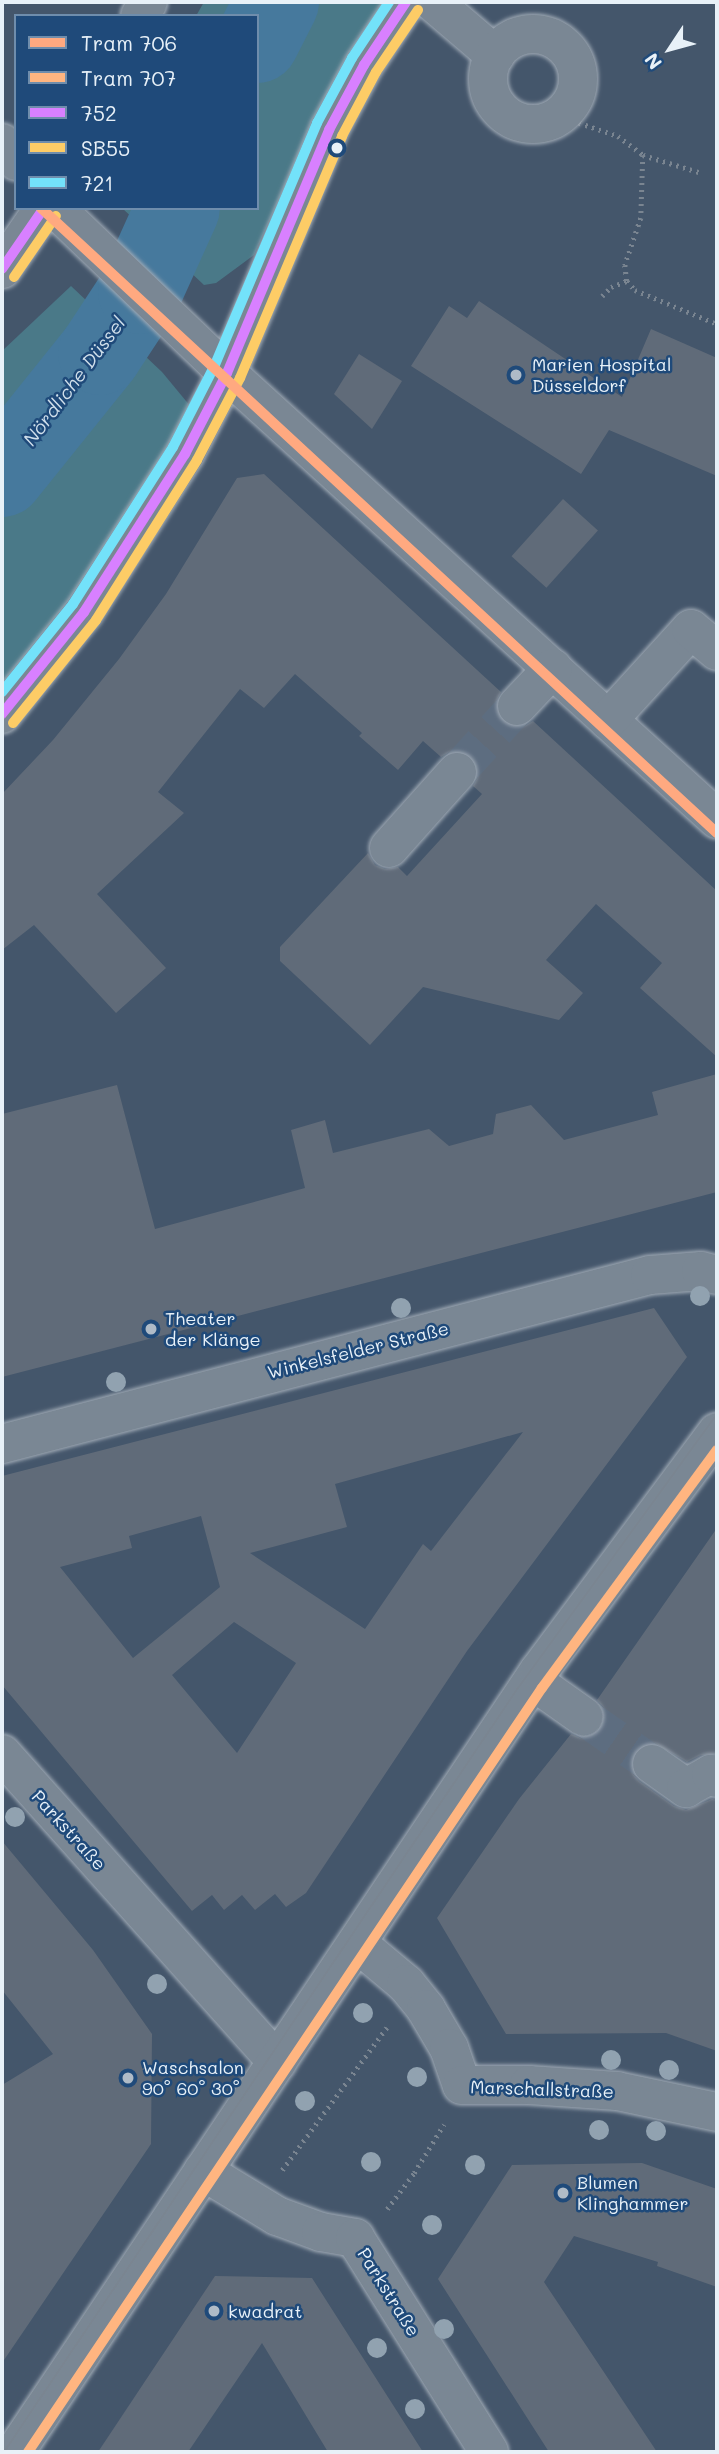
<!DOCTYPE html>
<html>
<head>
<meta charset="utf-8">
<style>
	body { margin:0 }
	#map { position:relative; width:719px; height:2454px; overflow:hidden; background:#44566b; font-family:Mali,sans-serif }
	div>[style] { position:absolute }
	.green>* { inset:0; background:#4a7988 }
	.river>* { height:84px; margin:-42px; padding:0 42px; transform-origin:42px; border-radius:42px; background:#46799d }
	.building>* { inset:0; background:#606b79; transform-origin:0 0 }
	.minor-tunnel>* { height:38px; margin-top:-19px; transform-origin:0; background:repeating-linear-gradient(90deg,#5d6d80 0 38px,transparent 0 57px) }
	.path>* { height:4.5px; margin-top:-2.25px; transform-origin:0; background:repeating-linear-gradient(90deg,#7a8591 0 2px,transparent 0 7px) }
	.roads { filter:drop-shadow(0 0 2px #a1abb6) drop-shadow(0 0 2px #a1abb6) }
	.minor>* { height:38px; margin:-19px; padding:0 19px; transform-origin:19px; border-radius:19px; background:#7a8794 }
	.minor>.ring { margin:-19px; padding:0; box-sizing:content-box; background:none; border:38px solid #7a8794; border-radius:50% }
	.major>* { height:38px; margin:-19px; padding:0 19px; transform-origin:19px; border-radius:19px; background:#7a8794 }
	.tram>* { height:2px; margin:-1px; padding:0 1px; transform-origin:1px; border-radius:1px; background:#7a8591 }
	.bus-1>* { height:10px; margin:-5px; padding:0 5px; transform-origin:5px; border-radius:5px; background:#d880ff }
	.bus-2>* { height:10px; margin:-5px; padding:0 5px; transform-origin:5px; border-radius:5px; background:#fdcc66 }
	.bus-3>* { height:10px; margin:-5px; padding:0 5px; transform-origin:5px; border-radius:5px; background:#73e2fa }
	.tram-1>* { height:10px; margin:-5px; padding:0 5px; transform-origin:5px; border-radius:5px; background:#ffa980 }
	.tram-2>* { height:10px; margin:-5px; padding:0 5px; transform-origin:5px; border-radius:5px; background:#ffb580 }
	.trees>* { width:20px; height:20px; margin:-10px; border-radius:50%; background:#91a2b0 }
	.dots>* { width:19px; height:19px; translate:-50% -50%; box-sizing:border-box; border:4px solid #1f4a7a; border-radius:50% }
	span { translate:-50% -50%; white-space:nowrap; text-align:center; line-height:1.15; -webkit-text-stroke:5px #1f4a7a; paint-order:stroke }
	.poi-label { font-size:18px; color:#e8f1f8 }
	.left { translate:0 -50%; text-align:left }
	.street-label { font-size:18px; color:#e8f1f8 }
	.water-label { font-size:19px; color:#d0dfeb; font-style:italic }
	.frame { position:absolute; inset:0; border:4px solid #e8f1f8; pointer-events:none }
	.legend { position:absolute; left:14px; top:14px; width:245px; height:196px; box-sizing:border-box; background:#1f4a7a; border:2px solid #6f8dac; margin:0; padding:9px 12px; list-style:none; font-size:21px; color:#e8f1f8 }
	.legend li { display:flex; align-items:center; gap:14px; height:35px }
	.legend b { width:35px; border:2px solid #6f8dac }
	.north { position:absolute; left:635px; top:14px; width:70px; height:70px; -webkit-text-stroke:5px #1f4a7a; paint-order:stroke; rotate:234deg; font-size:19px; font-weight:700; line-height:28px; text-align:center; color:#e8f1f8 }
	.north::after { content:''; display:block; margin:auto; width:24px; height:32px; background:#e8f1f8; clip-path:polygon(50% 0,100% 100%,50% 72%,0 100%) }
</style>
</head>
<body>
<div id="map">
	<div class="green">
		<div style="clip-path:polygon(204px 2px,385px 2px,303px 146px,254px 255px,216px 283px,204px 285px,122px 208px,257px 208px,257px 16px,196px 16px)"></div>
		<div style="clip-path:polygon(71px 286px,162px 372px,191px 407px,137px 503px,69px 600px,2px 684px,2px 351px)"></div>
	</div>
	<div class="river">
		<div style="left:257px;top:41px;width:44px;rotate:-62.9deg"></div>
		<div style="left:2px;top:475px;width:156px;rotate:-51.2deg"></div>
		<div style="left:100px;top:353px;width:73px;rotate:-56.7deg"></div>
		<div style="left:140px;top:292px;width:92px;rotate:-65.7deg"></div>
	</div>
	<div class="building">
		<div style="clip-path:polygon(479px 301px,622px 397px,651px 329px,717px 358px,717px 476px,609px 430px,581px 474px,411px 366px,449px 306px,467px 318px)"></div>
		<div style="clip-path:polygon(359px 354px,402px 381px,372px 429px,334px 394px)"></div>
		<div style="clip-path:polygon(264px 474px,501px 692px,496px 702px,496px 712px,503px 722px,513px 727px,523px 727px,533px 721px,717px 891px,717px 1057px,640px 988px,662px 963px,596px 904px,546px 960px,583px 993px,559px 1020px,423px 987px,370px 1045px,280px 961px,280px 947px,368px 853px,375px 865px,385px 869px,398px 867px,407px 876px,482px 794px,473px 786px,478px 777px,478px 766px,472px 756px,462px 751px,451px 751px,441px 757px,423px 741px,398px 770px,359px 736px,362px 733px,295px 674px,264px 708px,240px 689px,158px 792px,184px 813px,97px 894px,166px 968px,116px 1013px,34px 925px,2px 950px,2px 794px,53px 740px,119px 659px,166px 594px,237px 478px)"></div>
		<div style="left:563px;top:499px;width:47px;height:77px;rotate:42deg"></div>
		<div style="clip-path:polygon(717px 1074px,717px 1192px,2px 1377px,2px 1114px,117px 1085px,155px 1229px,305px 1188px,291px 1130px,325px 1120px,333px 1153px,429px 1129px,449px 1146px,493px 1134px,496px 1114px,531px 1105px,564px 1140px,658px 1115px,652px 1092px)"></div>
		<div style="clip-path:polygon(evenodd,654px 1308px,687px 1357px,467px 1651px,306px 1893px,286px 1907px,275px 1894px,255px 1910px,242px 1895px,224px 1910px,212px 1895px,192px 1911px,2px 1685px,2px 1476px,654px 1308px,523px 1432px,431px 1551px,423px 1544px,365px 1629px,250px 1553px,347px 1527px,335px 1484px,523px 1432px,654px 1308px,201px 1516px,220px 1587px,133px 1658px,60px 1567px,132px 1548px,129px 1536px,201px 1516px,654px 1308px,234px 1622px,296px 1663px,237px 1753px,172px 1675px,234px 1622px)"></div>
		<div style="clip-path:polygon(717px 1528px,717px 1754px,701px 1755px,687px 1762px,653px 1742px,643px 1744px,635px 1751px,630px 1763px,633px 1774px,639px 1781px,674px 1806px,686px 1810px,712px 1799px,717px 1800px,717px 2051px,666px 2033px,506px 2034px,437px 1918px,519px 1799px,571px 1734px,583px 1739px,593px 1737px,601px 1730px,606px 1718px,604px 1708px,597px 1700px)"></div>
		<div style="clip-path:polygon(2px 1841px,93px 1950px,152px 2034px,151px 2144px,2px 2363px,2px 2085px,53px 2054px,2px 1990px)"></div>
		<div style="clip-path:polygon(642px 2163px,717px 2189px,717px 2287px,657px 2266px,658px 2262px,574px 2236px,544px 2282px,657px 2452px,549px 2452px,438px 2279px,512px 2165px)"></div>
		<div style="clip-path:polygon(215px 2276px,312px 2278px,423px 2452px,328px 2452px,262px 2343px,188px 2452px,98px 2452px)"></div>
	</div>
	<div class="minor-tunnel">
		<div style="left:457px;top:772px;width:89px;rotate:-47.7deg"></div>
		<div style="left:584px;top:1717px;width:83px;rotate:34.7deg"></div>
	</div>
	<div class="path">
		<div style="left:559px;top:116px;width:62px;rotate:18.7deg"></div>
		<div style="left:618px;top:136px;width:31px;rotate:37deg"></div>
		<div style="left:643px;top:155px;width:62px;rotate:17deg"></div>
		<div style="left:643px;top:155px;width:63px;rotate:91.8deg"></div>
		<div style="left:641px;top:218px;width:50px;rotate:108.8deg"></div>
		<div style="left:625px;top:265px;width:16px;rotate:83deg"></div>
		<div style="left:627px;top:281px;width:12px;rotate:48deg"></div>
		<div style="left:635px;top:290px;width:89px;rotate:22.5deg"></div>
		<div style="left:602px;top:296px;width:13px;rotate:-45deg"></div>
		<div style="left:611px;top:287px;width:17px;rotate:-21deg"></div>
		<div style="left:282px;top:2170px;width:177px;rotate:-53.7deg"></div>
		<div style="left:387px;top:2209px;width:45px;rotate:-53.1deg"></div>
		<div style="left:414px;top:2173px;width:57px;rotate:-58.5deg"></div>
	</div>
	<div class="roads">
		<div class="minor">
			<div style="left:433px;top:2px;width:82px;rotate:40.5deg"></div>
			<div class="ring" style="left:488px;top:34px;width:52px;height:52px"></div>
			<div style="left:2px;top:143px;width:23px;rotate:52deg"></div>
			<div style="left:55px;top:208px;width:238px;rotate:43.8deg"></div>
			<div style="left:227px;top:373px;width:663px;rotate:42.31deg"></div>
			<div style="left:517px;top:706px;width:52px;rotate:-46.5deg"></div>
			<div style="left:608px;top:720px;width:123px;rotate:-47.6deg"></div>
			<div style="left:691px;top:629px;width:34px;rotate:40deg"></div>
			<div style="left:389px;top:848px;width:102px;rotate:-48.2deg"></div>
			<div style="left:2px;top:1444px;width:670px;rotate:-14.62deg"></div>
			<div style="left:650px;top:1275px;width:51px;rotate:-4.5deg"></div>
			<div style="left:701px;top:1271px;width:16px;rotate:14deg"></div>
			<div style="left:533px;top:1681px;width:62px;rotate:35.2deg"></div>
			<div style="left:2px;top:1754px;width:413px;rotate:48.2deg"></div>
			<div style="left:652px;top:1764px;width:42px;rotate:35.2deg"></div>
			<div style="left:686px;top:1788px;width:29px;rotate:-29deg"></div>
			<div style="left:711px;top:1774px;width:7px;rotate:34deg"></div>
			<div style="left:357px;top:1943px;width:64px;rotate:39.9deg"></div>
			<div style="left:406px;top:1984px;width:32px;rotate:51deg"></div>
			<div style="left:426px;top:2009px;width:45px;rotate:59.5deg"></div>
			<div style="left:449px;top:2048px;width:39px;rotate:71deg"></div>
			<div style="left:462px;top:2085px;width:67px"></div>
			<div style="left:529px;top:2085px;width:88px;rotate:3.9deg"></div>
			<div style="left:617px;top:2091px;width:102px;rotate:11.9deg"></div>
			<div style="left:203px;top:2171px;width:87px;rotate:31.3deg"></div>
			<div style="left:277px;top:2216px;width:47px;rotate:20deg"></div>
			<div style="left:321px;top:2232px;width:35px;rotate:10deg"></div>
			<div style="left:355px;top:2238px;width:252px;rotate:57.9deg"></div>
			<div style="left:15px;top:2452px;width:940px;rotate:-56.14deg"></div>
			<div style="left:539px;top:1671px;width:298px;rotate:-53.3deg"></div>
		</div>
		<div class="major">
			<div style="left:140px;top:16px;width:16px;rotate:-60deg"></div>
			<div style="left:2px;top:269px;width:74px;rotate:-55.5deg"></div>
			<div style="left:2px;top:714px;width:131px;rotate:-51.2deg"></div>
			<div style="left:84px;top:612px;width:188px;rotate:-57.4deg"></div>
			<div style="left:185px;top:454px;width:91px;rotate:-62.6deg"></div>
			<div style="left:227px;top:373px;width:264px;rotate:-67.2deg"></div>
			<div style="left:329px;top:130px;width:74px;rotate:-61.7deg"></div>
			<div style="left:364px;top:65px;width:76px;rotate:-56.3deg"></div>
		</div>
	</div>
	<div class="tram">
		<div style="left:4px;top:2452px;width:921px;rotate:-56.07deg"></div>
		<div style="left:518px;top:1688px;width:339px;rotate:-54deg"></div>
	</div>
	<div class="bus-1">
		<div style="left:2px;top:269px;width:74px;rotate:-55.5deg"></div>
		<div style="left:2px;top:714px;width:131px;rotate:-51.2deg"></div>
		<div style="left:84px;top:612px;width:188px;rotate:-57.4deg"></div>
		<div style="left:185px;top:454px;width:91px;rotate:-62.6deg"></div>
		<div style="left:227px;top:373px;width:264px;rotate:-67.2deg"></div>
		<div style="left:329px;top:130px;width:74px;rotate:-61.7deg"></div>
		<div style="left:364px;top:65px;width:76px;rotate:-56.3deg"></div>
	</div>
	<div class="bus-2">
		<div style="left:14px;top:277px;width:74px;rotate:-55.5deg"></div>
		<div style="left:13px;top:723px;width:132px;rotate:-51.1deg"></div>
		<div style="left:96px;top:620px;width:189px;rotate:-57.7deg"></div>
		<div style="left:197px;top:460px;width:93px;rotate:-62.3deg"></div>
		<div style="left:240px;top:378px;width:263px;rotate:-67.1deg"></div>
		<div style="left:342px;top:136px;width:72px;rotate:-62deg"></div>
		<div style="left:376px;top:72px;width:75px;rotate:-55.9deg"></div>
	</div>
	<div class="bus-3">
		<div style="left:2px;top:692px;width:113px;rotate:-51.1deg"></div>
		<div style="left:73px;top:604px;width:186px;rotate:-57.5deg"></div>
		<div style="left:173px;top:447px;width:90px;rotate:-62.9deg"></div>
		<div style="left:214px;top:367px;width:265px;rotate:-67.1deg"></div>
		<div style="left:317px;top:123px;width:74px;rotate:-61.7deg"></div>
		<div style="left:352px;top:58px;width:67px;rotate:-56.5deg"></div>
	</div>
	<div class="tram-1">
		<div style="left:41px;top:208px;width:921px;rotate:42.76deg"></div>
	</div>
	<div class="tram-2">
		<div style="left:28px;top:2452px;width:921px;rotate:-56.07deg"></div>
		<div style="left:542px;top:1688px;width:295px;rotate:-53.7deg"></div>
	</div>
	<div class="trees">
		<div style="left:700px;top:1296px"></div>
		<div style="left:401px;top:1308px"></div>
		<div style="left:116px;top:1382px"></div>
		<div style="left:15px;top:1817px"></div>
		<div style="left:157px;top:1984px"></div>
		<div style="left:363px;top:2013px"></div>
		<div style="left:611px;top:2060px"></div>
		<div style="left:669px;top:2070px"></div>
		<div style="left:417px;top:2077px"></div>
		<div style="left:305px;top:2101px"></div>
		<div style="left:599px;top:2130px"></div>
		<div style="left:656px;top:2131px"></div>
		<div style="left:371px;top:2162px"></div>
		<div style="left:475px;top:2165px"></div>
		<div style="left:432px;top:2225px"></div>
		<div style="left:444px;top:2329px"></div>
		<div style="left:377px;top:2348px"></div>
		<div style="left:415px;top:2409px"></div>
	</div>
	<div class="dots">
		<div style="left:337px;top:148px;background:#e8f1f8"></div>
		<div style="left:516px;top:375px;background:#afbbc7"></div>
		<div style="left:151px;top:1329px;background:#afbbc7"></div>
		<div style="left:128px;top:2078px;background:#afbbc7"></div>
		<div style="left:563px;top:2193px;background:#afbbc7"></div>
		<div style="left:214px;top:2311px;background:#afbbc7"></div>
	</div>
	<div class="poi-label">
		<span class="left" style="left:532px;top:375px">Marien Hospital<br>Düsseldorf</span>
		<span class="left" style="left:165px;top:1329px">Theater<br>der Klänge</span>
		<span class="left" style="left:142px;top:2078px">Waschsalon<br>90° 60° 30°</span>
		<span class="left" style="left:577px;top:2193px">Blumen<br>Klinghammer</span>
		<span class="left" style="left:228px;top:2311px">kwadrat</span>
	</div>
	<div class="street-label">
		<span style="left:358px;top:1350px;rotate:-14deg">Winkelsfelder Straße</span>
		<span style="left:69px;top:1830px;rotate:48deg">Parkstraße</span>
		<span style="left:542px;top:2089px;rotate:2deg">Marschallstraße</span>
		<span style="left:389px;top:2292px;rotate:58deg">Parkstraße</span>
	</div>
	<div class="water-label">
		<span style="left:74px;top:381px;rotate:-53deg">Nördliche Düssel</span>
	</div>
	<div class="frame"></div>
	<ul class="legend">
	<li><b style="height:9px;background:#ffa980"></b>Tram 706</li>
	<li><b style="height:9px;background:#ffb580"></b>Tram 707</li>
	<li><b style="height:9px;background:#d880ff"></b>752</li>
	<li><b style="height:9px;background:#fdcc66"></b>SB55</li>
	<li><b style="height:9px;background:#73e2fa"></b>721</li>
	</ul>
	<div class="north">N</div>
</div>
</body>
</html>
